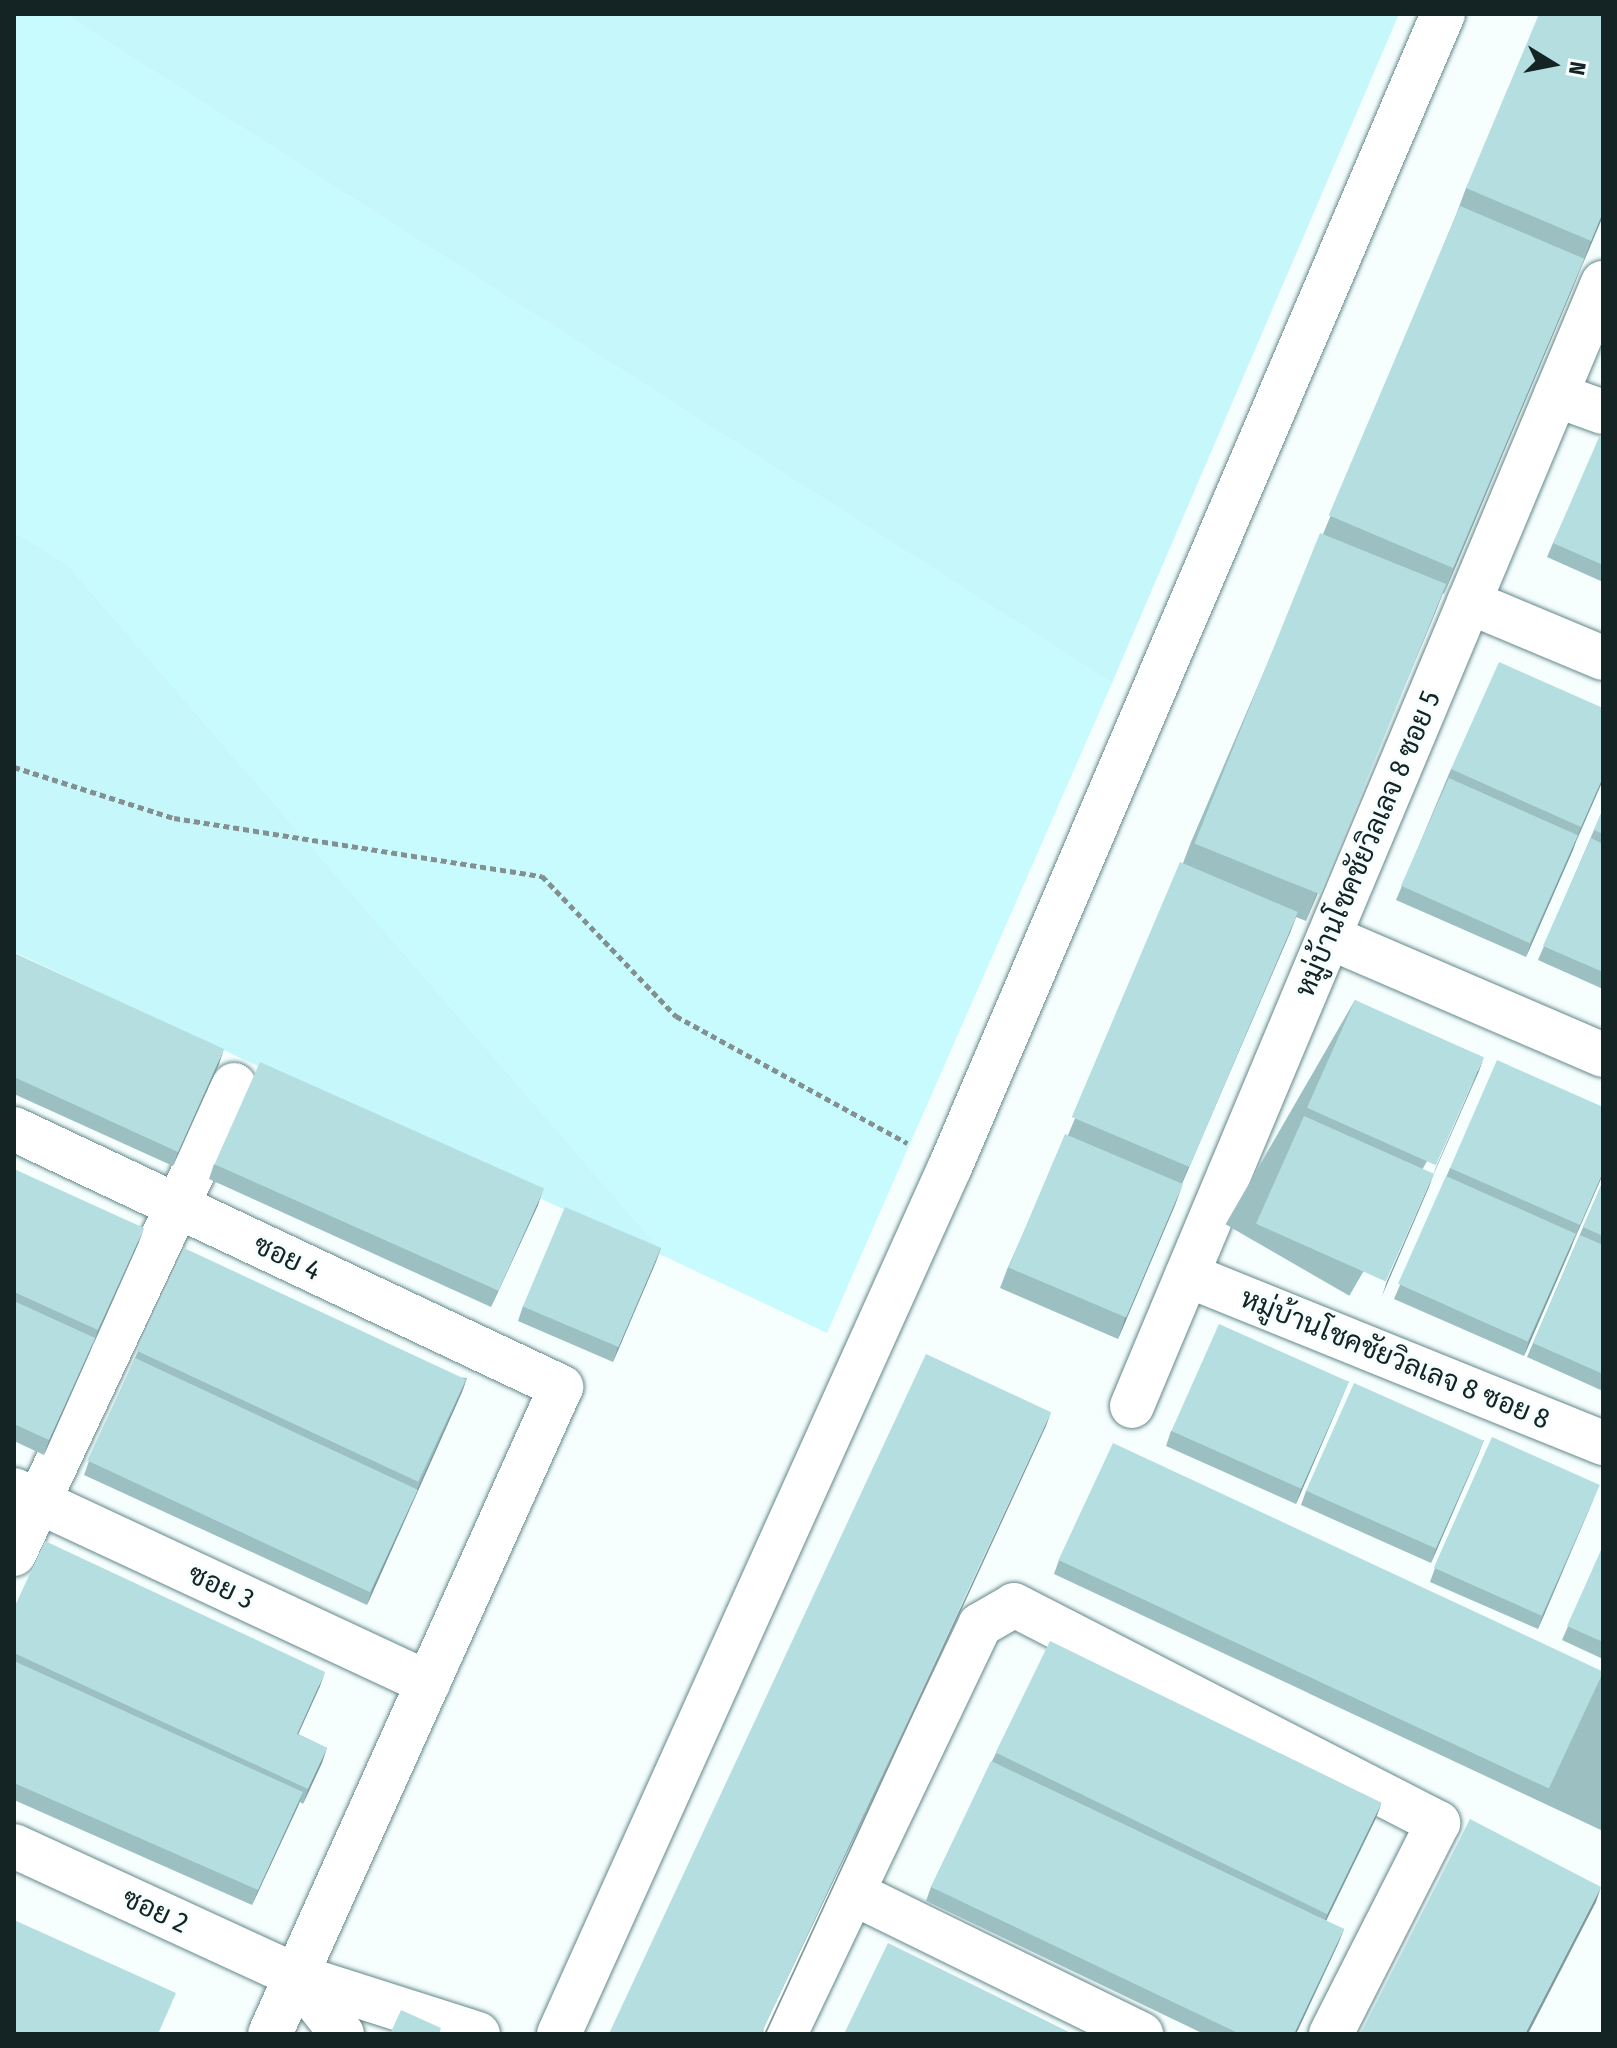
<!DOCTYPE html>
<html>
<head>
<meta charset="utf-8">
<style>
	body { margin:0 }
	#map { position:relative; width:1617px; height:2048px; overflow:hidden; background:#f6fefe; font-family:"Fira Sans Condensed",Sarabun,sans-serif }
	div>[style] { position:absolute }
	.built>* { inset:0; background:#c7fbfd }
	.green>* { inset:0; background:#c6f8fb }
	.path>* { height:5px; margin-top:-2.5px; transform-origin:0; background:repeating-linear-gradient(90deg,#848f90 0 6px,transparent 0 10px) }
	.roads { filter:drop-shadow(0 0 2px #62888a) drop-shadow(0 0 2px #62888a) }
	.minor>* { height:44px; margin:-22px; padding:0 22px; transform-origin:22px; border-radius:22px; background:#fff }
	.wall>* { inset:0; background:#9cbfc1; transform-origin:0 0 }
	.shaded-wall>* { inset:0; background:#7f9b9d }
	.building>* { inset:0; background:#b5dee0; transform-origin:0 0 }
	span { translate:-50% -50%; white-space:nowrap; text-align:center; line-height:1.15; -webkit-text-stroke:6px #f6fefe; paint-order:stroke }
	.street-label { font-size:28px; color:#142324 }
	.frame { position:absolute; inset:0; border:16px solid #142324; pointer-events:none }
	.north { position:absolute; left:1513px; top:24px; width:80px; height:80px; -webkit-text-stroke:6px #f6fefe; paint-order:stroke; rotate:100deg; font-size:22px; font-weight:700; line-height:32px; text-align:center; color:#142324 }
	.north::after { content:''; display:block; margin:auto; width:28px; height:36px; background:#142324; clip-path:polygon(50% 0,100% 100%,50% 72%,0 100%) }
</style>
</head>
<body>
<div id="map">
	<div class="built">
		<div style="clip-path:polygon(14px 14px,64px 14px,1112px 683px,827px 1333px,668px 1258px,67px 564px,14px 532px)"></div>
	</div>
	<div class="green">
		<div style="clip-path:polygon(64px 14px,1399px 14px,1112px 683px)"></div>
		<div style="clip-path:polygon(14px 532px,67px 564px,668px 1258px,14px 952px)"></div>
	</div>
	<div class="path">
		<div style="left:14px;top:767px;width:168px;rotate:17.7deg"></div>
		<div style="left:174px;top:818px;width:373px;rotate:9deg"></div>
		<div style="left:542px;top:876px;width:194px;rotate:46.3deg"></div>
		<div style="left:676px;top:1016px;width:264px;rotate:28.8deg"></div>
	</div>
	<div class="roads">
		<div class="minor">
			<div style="left:1556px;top:395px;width:50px;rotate:19.9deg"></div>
			<div style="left:1469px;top:602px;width:145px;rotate:22.7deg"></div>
			<div style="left:1329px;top:937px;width:298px;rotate:23.3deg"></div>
			<div style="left:14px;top:1129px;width:605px;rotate:25.25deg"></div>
			<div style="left:561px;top:1387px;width:709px;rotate:114.22deg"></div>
			<div style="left:1187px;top:1275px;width:449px;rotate:22deg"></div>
			<div style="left:1132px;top:1406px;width:1218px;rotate:-67.25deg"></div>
			<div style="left:14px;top:1490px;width:457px;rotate:25deg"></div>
			<div style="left:14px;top:1554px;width:518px;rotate:-64.87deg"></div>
			<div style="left:14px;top:1846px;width:311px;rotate:24.7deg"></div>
			<div style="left:296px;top:1976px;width:191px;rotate:17.7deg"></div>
			<div style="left:853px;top:1893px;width:321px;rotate:26.1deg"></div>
			<div style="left:296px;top:1976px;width:74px;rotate:51.6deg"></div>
			<div style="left:559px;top:2034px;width:951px;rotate:-65.73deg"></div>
			<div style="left:950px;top:1167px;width:1254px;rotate:-66.85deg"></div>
			<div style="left:785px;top:2034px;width:453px;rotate:-64.5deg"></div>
			<div style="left:980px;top:1625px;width:39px;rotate:-30deg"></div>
			<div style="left:1014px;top:1605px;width:477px;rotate:27.2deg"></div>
			<div style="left:1438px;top:1823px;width:237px;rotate:116.9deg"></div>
		</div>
	</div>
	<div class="wall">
		<div style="clip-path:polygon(1603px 14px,1603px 216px,1444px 594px,1443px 593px,1306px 921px,1296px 917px,1182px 1184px,1175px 1205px,1118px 1339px,1000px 1288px,1008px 1267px,1068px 1135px,1183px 863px,1191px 842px,1323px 534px,1456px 215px,1466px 188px)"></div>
		<div style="clip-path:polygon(1603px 436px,1603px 582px,1547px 557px,1553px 543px)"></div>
		<div style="clip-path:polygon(1603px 708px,1603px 780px,1526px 957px,1396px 900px,1451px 769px)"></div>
		<div style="clip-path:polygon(1603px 809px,1603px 989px,1538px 960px)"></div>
		<div style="clip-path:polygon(14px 953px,219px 1064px,173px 1166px,14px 1094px)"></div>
		<div style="left:1355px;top:1000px;width:143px;height:259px;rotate:30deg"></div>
		<div style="clip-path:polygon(1603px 1107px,1603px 1174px,1524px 1356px,1394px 1299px,1450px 1168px)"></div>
		<div style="clip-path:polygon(214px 1164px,538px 1205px,491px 1307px,209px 1179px)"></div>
		<div style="clip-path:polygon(14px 1169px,139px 1242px,44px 1455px,14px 1441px)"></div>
		<div style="clip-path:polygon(1603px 1181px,1603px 1391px,1527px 1357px)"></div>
		<div style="clip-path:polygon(661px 1248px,613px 1362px,518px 1321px,523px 1306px)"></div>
		<div style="clip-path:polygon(138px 1351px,467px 1378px,462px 1392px,367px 1605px,84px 1475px,89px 1461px)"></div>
		<div style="clip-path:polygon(1349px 1381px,1296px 1504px,1166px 1446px,1171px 1431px)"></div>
		<div style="clip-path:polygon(1484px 1440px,1431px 1563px,1301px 1505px,1306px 1491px)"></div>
		<div style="clip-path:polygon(1594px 1498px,1538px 1629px,1430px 1582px,1435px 1568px)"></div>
		<div style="clip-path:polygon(1603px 1546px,1603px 1659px,1562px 1640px)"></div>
		<div style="clip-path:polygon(1059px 1560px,1603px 1673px,1603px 1831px,1054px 1574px)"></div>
		<div style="clip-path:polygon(14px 1608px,320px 1686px,298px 1734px,327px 1748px,303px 1804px,300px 1802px,252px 1905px,14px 1800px)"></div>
		<div style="clip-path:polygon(996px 1753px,1381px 1804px,1376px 1818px,1326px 1921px,1344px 1929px,1338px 1944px,1296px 2034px,1204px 2034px,926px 1901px,931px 1887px)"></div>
	</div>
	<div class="shaded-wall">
		<div style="clip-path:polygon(1603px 212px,1603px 216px,1581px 268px,1591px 241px)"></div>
		<div style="clip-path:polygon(1584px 259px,1574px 285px,1444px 594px,1454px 568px)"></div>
		<div style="clip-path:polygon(1446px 585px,1436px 611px,1306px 921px,1316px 895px)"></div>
		<div style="clip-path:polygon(1603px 777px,1603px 780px,1576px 841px,1581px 827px)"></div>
		<div style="clip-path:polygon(1578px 835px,1573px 850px,1526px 957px,1531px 943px)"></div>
		<div style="clip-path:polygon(1298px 912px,1290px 933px,1179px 1190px,1187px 1170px)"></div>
		<div style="clip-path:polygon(224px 1049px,219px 1064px,173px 1166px,178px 1152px)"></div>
		<div style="clip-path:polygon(1484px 1057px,1479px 1071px,1431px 1180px,1437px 1165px)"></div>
		<div style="clip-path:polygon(1603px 1172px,1603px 1174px,1574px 1240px,1580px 1225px)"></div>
		<div style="clip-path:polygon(1434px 1173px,1429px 1187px,1382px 1296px,1387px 1281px)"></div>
		<div style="clip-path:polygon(1183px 1184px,1175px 1205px,1118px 1339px,1125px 1318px)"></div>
		<div style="clip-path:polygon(543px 1190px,538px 1205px,491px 1307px,497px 1293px)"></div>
		<div style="clip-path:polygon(144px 1228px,139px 1242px,93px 1345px,98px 1330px)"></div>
		<div style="clip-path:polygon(1576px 1233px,1571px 1248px,1524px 1356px,1529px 1341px)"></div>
		<div style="clip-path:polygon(661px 1248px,656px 1262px,613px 1362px,618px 1347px)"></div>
		<div style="clip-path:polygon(95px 1338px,90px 1352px,44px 1455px,49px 1440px)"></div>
		<div style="clip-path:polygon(467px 1378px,462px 1392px,367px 1605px,372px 1590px)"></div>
		<div style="clip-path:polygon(1349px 1381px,1343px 1395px,1296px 1504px,1301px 1489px)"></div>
		<div style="clip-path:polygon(1051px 1412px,1046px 1426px,766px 2034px,764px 2034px)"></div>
		<div style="clip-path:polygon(1484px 1440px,1478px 1455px,1431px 1563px,1436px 1549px)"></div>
		<div style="clip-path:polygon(1600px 1484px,1594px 1498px,1538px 1629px,1543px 1615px)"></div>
		<div style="clip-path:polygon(325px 1672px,320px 1686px,292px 1748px,297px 1734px)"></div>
		<div style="clip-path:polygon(327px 1748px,322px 1763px,303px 1804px,308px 1789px)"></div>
		<div style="clip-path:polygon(303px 1792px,298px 1806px,252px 1905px,258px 1890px)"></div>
		<div style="clip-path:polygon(1381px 1804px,1376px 1818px,1322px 1929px,1327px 1915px)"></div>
		<div style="clip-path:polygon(1601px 1887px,1596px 1902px,1528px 2034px,1525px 2034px)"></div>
		<div style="clip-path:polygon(1344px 1929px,1338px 1944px,1296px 2034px,1294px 2034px)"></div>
	</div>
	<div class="building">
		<div style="clip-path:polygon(1539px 14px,1603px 14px,1603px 212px,1591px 241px,1466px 188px)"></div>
		<div style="left:1460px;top:206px;width:135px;height:336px;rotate:23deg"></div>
		<div style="clip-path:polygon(1600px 435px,1603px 436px,1603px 565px,1553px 543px)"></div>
		<div style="left:1320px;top:533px;width:136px;height:335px;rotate:22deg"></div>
		<div style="clip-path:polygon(1499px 662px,1603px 708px,1603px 777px,1581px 827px,1451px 769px)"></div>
		<div style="left:1449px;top:778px;width:141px;height:118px;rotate:24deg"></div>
		<div style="clip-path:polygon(1603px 809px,1603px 834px,1594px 830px)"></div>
		<div style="clip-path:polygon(1591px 838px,1603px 844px,1603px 972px,1543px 946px)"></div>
		<div style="left:1180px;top:862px;width:128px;height:277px;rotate:23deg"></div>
		<div style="clip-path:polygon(14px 953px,224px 1049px,178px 1152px,14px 1077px)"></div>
		<div style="left:1355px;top:1000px;width:141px;height:118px;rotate:24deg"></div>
		<div style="clip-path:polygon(1497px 1060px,1603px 1107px,1603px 1172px,1580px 1225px,1450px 1168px)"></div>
		<div style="left:260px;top:1062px;width:311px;height:112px;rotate:24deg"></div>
		<div style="left:1304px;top:1116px;width:142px;height:118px;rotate:24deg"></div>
		<div style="left:1065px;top:1134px;width:128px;height:145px;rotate:23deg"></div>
		<div style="clip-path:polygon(14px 1169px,144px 1228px,98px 1330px,14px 1292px)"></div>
		<div style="left:1446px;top:1176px;width:142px;height:118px;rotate:24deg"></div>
		<div style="clip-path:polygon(1603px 1181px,1603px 1236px,1583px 1227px)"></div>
		<div style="left:565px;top:1207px;width:104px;height:108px;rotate:23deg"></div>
		<div style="clip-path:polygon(1580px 1235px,1603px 1245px,1603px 1374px,1533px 1343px)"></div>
		<div style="left:184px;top:1248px;width:311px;height:113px;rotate:25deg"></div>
		<div style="clip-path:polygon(14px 1301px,95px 1338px,49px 1440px,14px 1424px)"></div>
		<div style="left:1219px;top:1324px;width:142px;height:117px;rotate:24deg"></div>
		<div style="left:926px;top:1354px;width:138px;height:749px;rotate:25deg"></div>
		<div style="left:135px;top:1358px;width:312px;height:113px;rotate:25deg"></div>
		<div style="left:1354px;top:1383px;width:142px;height:118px;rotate:24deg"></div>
		<div style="left:1492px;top:1437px;width:118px;height:143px;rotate:24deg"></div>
		<div style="left:1113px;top:1443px;width:541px;height:129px;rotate:25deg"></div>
		<div style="clip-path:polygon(45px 1541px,325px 1672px,297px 1734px,327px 1748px,308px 1789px,14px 1653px,14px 1608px)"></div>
		<div style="clip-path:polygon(1603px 1546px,1603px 1642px,1567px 1626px)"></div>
		<div style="left:1050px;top:1641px;width:369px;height:124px;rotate:26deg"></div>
		<div style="clip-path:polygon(14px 1661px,303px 1792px,258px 1890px,14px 1783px)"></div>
		<div style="clip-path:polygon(991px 1761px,1344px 1929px,1294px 2034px,1240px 2034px,931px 1887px)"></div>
		<div style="clip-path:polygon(1470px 1819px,1601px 1887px,1525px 2034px,1360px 2034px)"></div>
		<div style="clip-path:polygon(14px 1920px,176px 1993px,158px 2034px,14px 2034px)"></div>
		<div style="clip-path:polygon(888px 1943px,1073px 2034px,844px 2034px)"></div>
		<div style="clip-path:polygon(401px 2010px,441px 2028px,439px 2034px,390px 2034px)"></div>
	</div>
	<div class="street-label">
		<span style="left:1368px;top:844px;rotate:-67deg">หมู่บ้านโชคชัยวิลเลจ 8 ซอย 5</span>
		<span style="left:287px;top:1258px;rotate:25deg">ซอย 4</span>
		<span style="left:1395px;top:1359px;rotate:22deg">หมู่บ้านโชคชัยวิลเลจ 8 ซอย 8</span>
		<span style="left:221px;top:1587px;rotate:25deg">ซอย 3</span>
		<span style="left:155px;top:1911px;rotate:25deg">ซอย 2</span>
	</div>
	<div class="frame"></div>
	<div class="north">N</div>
</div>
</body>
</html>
